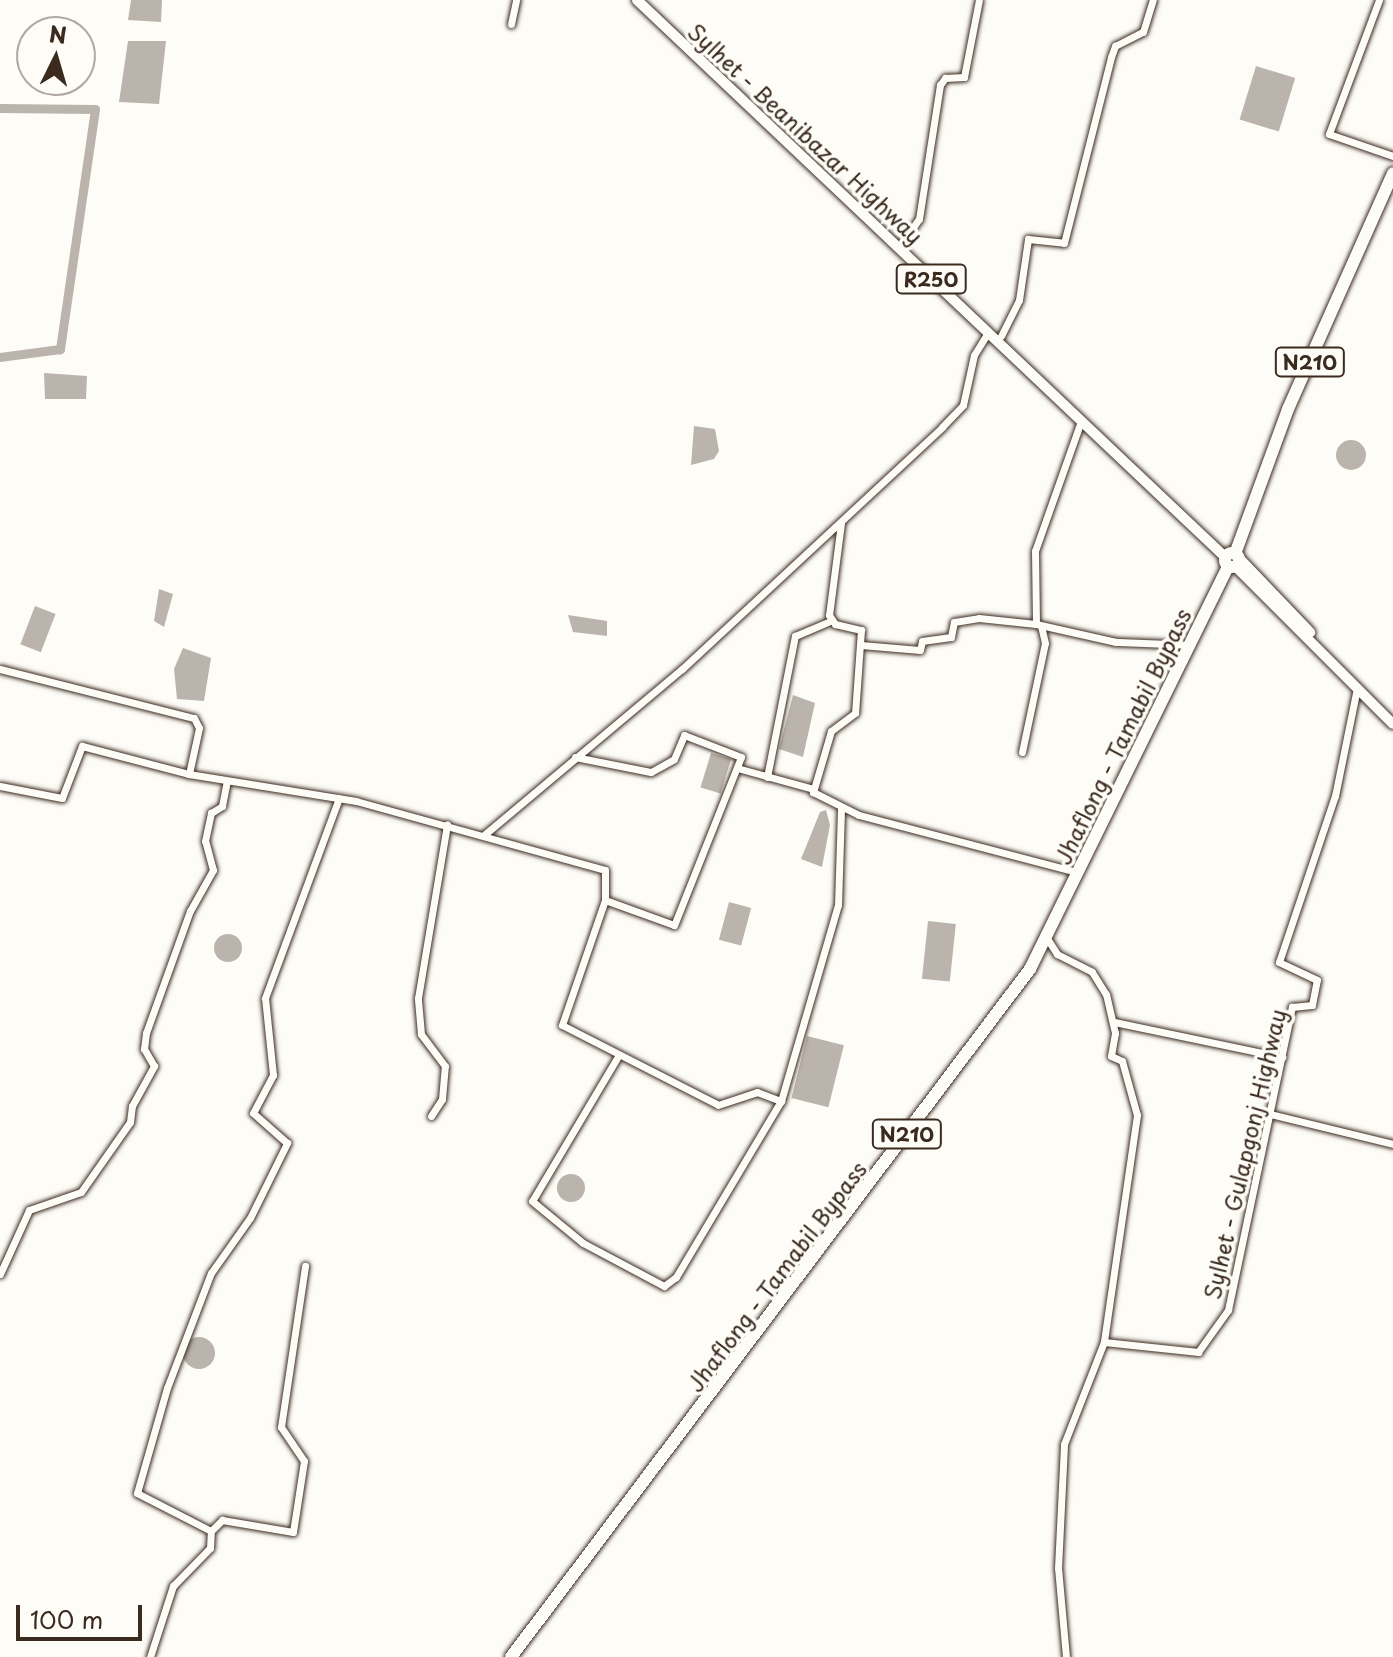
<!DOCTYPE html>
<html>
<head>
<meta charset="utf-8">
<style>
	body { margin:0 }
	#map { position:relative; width:1393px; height:1657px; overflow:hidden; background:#fdfcf7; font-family:"Playpen Sans",sans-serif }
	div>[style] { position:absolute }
	.water>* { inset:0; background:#bbb4ad; transform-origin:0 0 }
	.round { border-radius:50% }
	.canal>* { height:9px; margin:-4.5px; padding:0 4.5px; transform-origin:4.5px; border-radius:4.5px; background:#bbb4ad }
	.roads { filter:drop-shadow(0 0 2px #3b2a1e) drop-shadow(0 0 2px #3b2a1e) }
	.street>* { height:7px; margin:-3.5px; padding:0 3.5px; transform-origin:3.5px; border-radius:3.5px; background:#fdfcf7 }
	.primary>* { height:10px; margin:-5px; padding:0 5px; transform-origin:5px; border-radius:5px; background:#fdfcf7 }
	.highway>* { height:12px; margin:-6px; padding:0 6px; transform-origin:6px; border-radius:6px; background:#fdfcf7 }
	.highway>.ring { margin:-6px; padding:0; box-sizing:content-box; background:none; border:12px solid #fdfcf7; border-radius:50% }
	span { translate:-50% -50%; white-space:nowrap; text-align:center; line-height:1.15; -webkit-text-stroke:7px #fdfcf7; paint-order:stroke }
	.shield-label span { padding:2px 6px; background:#fdfcf7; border:2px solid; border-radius:6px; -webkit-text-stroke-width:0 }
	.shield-label { font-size:20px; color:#3b2a1e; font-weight:700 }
	.street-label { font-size:22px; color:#3b2a1e }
	.north { position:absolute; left:16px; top:16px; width:80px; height:80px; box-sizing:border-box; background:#fdfcf7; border:2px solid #afa8a0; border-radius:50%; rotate:5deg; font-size:22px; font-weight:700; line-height:32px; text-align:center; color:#3b2a1e }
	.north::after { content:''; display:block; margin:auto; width:28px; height:36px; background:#3b2a1e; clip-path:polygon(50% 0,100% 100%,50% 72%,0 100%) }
	.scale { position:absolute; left:16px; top:1605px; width:126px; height:36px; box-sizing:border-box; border:4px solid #3b2a1e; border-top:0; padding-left:10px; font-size:24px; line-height:28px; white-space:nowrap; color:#3b2a1e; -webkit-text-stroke:6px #fdfcf7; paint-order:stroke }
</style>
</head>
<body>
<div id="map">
	<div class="water">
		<div style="clip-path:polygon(131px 0,162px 0,161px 22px,128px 20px)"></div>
		<div style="clip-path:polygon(128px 41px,166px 41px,159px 104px,119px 102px)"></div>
		<div style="left:1256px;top:66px;width:41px;height:56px;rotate:17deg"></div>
		<div style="clip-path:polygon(44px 373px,87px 376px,86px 399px,45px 399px)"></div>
		<div style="clip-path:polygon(694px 426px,715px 429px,719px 451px,714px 459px,691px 465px)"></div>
		<div class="round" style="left:1336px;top:440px;width:30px;height:30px"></div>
		<div style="clip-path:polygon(159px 589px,173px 594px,164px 627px,154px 621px)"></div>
		<div style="left:35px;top:606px;width:22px;height:41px;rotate:21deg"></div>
		<div style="clip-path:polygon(568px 615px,607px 621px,607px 636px,573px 632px)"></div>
		<div style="clip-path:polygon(183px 648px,211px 658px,204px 701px,177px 699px,174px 669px)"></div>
		<div style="clip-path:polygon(793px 695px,815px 703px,803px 757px,779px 749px)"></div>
		<div style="left:711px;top:753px;width:21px;height:36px;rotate:17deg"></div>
		<div style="clip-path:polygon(826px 810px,830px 825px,822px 867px,801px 859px,820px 812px)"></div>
		<div style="left:729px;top:902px;width:23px;height:39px;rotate:15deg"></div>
		<div style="left:928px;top:921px;width:28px;height:58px;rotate:6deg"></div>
		<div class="round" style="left:214px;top:934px;width:28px;height:28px"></div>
		<div style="left:807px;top:1036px;width:38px;height:64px;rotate:14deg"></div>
		<div class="round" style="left:557px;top:1174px;width:28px;height:28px"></div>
		<div class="round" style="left:183px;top:1337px;width:32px;height:32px"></div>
	</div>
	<div class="canal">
		<div style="left:0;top:108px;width:95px;rotate:0.6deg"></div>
		<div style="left:95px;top:109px;width:243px;rotate:98.3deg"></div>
		<div style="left:60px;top:349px;width:61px;rotate:172.4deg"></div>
	</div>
	<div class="roads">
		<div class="street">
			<div style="left:1379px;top:0;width:143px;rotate:110.5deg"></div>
			<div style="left:1329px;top:134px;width:68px;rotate:19deg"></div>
			<div style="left:511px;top:24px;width:25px;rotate:-78deg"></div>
			<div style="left:902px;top:243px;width:29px;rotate:-55deg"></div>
			<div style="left:919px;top:219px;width:136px;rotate:-81.1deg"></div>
			<div style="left:940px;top:85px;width:9px;rotate:-54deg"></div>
			<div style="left:945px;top:78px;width:19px;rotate:-3deg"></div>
			<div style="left:964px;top:77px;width:78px;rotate:-79deg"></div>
			<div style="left:1001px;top:336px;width:40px;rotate:-63.4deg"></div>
			<div style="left:1019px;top:300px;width:62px;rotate:-81.6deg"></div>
			<div style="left:1028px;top:239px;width:36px;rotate:6deg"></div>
			<div style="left:1064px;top:243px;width:192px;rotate:-75.8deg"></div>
			<div style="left:1111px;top:57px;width:12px;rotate:-70deg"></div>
			<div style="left:1115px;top:46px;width:31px;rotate:-27deg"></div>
			<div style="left:1143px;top:32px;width:34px;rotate:-73deg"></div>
			<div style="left:1081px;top:421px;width:138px;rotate:109.5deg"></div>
			<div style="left:1035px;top:551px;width:73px;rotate:89.2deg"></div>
			<div style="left:1036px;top:624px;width:82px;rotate:12.7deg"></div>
			<div style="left:1116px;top:642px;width:74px;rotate:2.3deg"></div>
			<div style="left:841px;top:523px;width:93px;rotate:97.4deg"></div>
			<div style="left:829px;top:615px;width:11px;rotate:56deg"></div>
			<div style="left:835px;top:624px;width:27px;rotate:13deg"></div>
			<div style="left:861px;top:630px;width:83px;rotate:94.1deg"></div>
			<div style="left:855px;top:713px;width:30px;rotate:143deg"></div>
			<div style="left:831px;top:731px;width:64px;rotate:106.4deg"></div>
			<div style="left:813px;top:792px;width:51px;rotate:26.6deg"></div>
			<div style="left:859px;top:815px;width:224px;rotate:14.7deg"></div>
			<div style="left:861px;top:645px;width:59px;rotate:4.8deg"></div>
			<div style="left:920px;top:650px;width:9px;rotate:-77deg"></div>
			<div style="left:922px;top:641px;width:29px;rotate:-8deg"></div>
			<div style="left:951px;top:637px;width:15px;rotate:-79deg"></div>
			<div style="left:954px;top:622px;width:25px;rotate:-9deg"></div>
			<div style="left:979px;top:618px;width:57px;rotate:6deg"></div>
			<div style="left:0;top:669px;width:200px;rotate:14.2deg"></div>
			<div style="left:194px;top:718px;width:11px;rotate:63deg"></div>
			<div style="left:199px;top:728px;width:47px;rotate:102.3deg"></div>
			<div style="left:1022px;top:752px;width:111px;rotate:-78.1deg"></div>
			<div style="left:1045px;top:643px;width:18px;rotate:-103deg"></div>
			<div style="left:575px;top:757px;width:77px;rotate:11.2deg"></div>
			<div style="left:651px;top:772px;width:26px;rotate:-29deg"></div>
			<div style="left:674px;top:759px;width:26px;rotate:-67deg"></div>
			<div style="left:684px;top:735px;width:61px;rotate:21.1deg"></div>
			<div style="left:741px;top:757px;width:181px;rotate:111.7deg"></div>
			<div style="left:674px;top:925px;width:73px;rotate:-160.1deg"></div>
			<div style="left:737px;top:768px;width:79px;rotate:15.4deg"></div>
			<div style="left:767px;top:777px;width:144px;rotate:-78.8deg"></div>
			<div style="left:795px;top:636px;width:38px;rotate:-23deg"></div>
			<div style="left:0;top:786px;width:63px;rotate:11deg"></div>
			<div style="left:62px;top:798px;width:56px;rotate:-69deg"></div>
			<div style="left:82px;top:746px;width:111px;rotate:14.7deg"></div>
			<div style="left:189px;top:774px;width:169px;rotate:9.2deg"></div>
			<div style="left:356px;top:801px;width:258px;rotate:15.5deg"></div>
			<div style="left:605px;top:870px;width:30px;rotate:90deg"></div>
			<div style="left:605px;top:900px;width:132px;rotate:109deg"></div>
			<div style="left:562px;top:1025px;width:175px;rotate:27.1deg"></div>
			<div style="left:718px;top:1105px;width:41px;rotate:-18.4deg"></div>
			<div style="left:757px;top:1092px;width:26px;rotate:21deg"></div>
			<div style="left:484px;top:835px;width:258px;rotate:-40deg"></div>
			<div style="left:682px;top:669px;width:355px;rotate:-42.9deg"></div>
			<div style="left:942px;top:427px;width:30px;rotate:-46deg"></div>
			<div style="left:963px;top:405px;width:51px;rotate:-77.6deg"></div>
			<div style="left:974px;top:355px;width:26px;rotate:-58deg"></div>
			<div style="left:1048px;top:940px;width:17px;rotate:57deg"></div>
			<div style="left:1057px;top:954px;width:39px;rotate:27deg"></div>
			<div style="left:1092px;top:972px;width:26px;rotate:58deg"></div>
			<div style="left:1106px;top:994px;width:40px;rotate:77deg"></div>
			<div style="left:1115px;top:1033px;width:23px;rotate:100deg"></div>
			<div style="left:1111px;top:1056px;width:12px;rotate:24deg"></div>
			<div style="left:1122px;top:1061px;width:56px;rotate:74.5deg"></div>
			<div style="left:1137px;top:1115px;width:229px;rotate:98.3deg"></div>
			<div style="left:1114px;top:1022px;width:172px;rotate:11.8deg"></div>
			<div style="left:617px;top:1058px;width:166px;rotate:120.7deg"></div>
			<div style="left:532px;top:1201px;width:66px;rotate:39.5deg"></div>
			<div style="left:583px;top:1243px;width:92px;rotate:28deg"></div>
			<div style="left:664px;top:1286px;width:15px;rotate:-37deg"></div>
			<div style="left:676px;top:1277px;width:205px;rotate:-59.2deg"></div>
			<div style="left:781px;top:1101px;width:204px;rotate:-73.8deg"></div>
			<div style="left:838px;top:905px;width:98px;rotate:-88.2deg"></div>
			<div style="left:1270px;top:1114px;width:127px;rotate:13.7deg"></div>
			<div style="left:431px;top:1116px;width:20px;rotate:-57deg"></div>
			<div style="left:442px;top:1099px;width:33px;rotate:-85deg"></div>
			<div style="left:445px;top:1066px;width:40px;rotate:-127deg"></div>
			<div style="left:421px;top:1034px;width:36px;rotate:-95deg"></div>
			<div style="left:418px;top:998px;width:176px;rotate:-80.5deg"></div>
			<div style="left:0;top:1274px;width:70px;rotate:-65.6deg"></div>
			<div style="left:29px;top:1210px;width:55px;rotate:-19.1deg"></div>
			<div style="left:81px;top:1192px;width:85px;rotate:-55deg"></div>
			<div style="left:130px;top:1122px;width:16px;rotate:-83deg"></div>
			<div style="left:132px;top:1106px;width:46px;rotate:-61.2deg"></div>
			<div style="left:154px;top:1066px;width:20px;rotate:-120deg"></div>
			<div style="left:144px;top:1049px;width:16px;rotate:-83deg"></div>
			<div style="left:146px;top:1033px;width:130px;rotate:-70.2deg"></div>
			<div style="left:190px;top:911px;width:47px;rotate:-60.7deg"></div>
			<div style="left:213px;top:870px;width:30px;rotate:-105deg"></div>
			<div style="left:205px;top:841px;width:29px;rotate:-78deg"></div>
			<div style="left:211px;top:813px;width:13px;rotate:-32deg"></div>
			<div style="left:222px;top:806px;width:25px;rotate:-79deg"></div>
			<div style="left:211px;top:1531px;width:83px;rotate:-152.8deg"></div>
			<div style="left:137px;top:1493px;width:109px;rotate:-74.1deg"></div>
			<div style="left:167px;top:1388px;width:123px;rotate:-69.1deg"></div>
			<div style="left:211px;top:1273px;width:67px;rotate:-54.7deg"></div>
			<div style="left:250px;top:1218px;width:84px;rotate:-63.7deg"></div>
			<div style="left:287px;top:1143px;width:45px;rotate:-138.6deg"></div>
			<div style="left:253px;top:1113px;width:43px;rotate:-62.2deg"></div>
			<div style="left:273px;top:1075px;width:77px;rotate:-95.9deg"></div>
			<div style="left:265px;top:998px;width:213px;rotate:-69.7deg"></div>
			<div style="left:150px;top:1657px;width:75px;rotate:-72.1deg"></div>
			<div style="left:173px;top:1586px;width:53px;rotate:-45.8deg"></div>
			<div style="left:210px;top:1548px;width:17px;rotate:-87deg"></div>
			<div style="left:211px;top:1531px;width:16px;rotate:-45deg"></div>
			<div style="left:222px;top:1520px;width:72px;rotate:9.6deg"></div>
			<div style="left:293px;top:1532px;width:72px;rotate:-81.2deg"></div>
			<div style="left:304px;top:1461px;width:41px;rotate:-124.1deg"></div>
			<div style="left:281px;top:1427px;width:163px;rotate:-81.5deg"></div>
			<div style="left:1066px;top:1657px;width:89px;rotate:-95.1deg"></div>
			<div style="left:1058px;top:1568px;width:124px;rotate:-87.2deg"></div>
			<div style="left:1064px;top:1444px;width:110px;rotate:-68.6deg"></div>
			<div style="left:1104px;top:1342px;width:95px;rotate:6.1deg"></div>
			<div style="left:1198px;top:1352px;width:52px;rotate:-54.5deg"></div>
			<div style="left:1228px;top:1310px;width:310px;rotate:-78.1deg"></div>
			<div style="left:1292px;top:1007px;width:20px;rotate:-6deg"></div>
			<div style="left:1312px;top:1005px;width:25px;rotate:-79deg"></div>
			<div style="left:1317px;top:980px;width:42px;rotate:-154.7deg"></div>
			<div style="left:1279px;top:962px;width:175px;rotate:-71.4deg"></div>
			<div style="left:1335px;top:796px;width:110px;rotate:-78.5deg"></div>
		</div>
		<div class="primary">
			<div style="left:637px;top:0;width:811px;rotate:43.45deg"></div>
			<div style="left:1239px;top:558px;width:103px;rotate:46.2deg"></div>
			<div style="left:1235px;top:566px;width:223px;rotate:45deg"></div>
		</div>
		<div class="highway">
			<div class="ring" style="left:1225px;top:553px;width:2px;height:2px"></div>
			<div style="left:1235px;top:554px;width:154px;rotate:-69.9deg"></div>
			<div style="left:1288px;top:409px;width:258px;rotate:-66deg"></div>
			<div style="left:511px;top:1657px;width:862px;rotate:-52.97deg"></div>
			<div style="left:1030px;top:969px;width:449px;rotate:-63.8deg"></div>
		</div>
	</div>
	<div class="shield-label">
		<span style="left:931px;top:279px">R250</span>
		<span style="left:1310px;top:362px">N210</span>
		<span style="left:907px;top:1134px">N210</span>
	</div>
	<div class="street-label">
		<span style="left:806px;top:133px;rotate:43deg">Sylhet - Beanibazar Highway</span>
		<span style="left:1122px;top:736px;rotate:-64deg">Jhaflong - Tamabil Bypass</span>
		<span style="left:1244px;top:1154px;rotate:-77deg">Sylhet - Gulapgonj Highway</span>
		<span style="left:776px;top:1276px;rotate:-53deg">Jhaflong - Tamabil Bypass</span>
	</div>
	<div class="north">N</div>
	<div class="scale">100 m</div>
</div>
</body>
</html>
